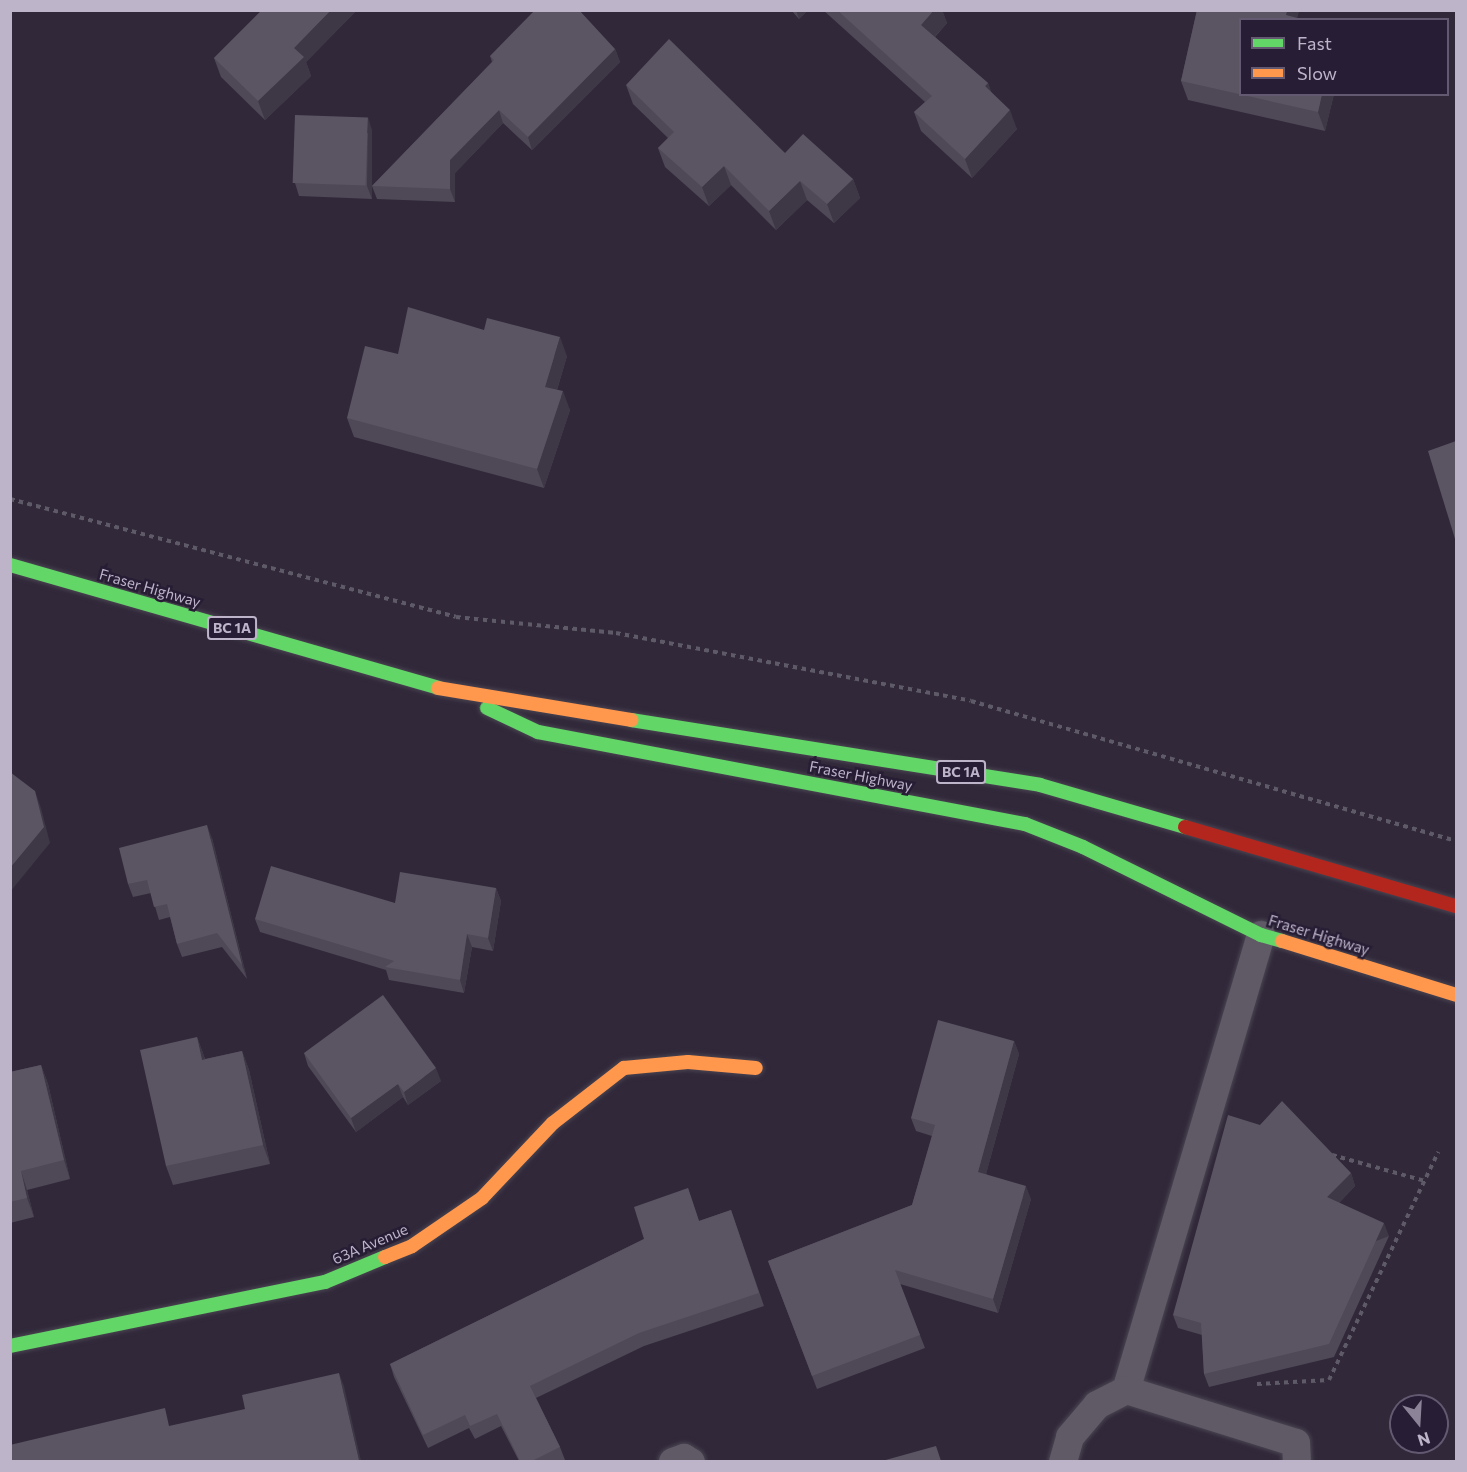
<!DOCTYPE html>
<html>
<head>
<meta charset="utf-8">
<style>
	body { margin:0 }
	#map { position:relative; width:1467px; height:1472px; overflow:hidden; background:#31293a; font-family:Commissioner,sans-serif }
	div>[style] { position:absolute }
	.path>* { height:4px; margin-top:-2px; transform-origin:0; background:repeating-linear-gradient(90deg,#5e5a67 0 4.5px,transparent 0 9px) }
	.roads { filter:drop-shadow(0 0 2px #4a4451) drop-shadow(0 0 2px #4a4451) }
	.lane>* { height:28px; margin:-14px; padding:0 14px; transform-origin:14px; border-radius:14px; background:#605a67 }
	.fast>* { height:14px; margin:-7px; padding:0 7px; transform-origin:7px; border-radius:7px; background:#63d668 }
	.slow>* { height:14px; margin:-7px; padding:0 7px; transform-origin:7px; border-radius:7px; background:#ff974d }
	.jam>* { height:14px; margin:-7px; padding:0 7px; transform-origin:7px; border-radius:7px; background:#b3261e }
	.wall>* { inset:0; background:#4e4857 }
	.shaded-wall>* { inset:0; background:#3e3746; transform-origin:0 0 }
	.building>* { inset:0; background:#5a5463; transform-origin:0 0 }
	span { translate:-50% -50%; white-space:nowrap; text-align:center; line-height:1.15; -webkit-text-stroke:5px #271d34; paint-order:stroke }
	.shield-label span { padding:2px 4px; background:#271d34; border:2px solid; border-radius:4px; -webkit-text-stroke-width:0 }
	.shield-label { font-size:14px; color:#beb4ca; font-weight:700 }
	.street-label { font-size:15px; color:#beb4ca }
	.frame { position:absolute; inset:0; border:12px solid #beb4ca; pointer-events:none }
	.legend { position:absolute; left:1239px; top:18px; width:210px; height:78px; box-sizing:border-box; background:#271d34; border:2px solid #635970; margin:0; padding:8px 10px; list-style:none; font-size:18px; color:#beb4ca }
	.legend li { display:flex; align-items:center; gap:12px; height:30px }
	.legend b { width:30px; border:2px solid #635970 }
	.north { position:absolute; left:1389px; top:1394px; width:60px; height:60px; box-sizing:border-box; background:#271d34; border:2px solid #635970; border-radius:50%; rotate:162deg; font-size:16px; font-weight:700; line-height:24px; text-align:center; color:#beb4ca }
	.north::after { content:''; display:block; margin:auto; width:21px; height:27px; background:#8d8398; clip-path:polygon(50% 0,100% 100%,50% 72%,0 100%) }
</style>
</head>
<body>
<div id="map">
	<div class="path">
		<div style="left:10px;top:499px;width:461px;rotate:14.8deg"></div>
		<div style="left:456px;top:617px;width:161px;rotate:5.7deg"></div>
		<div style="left:616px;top:633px;width:361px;rotate:10.8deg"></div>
		<div style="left:971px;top:701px;width:505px;rotate:16.1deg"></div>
		<div style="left:1332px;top:1155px;width:97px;rotate:15.6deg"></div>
		<div style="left:1257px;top:1384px;width:72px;rotate:-3.2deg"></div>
		<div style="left:1329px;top:1380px;width:253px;rotate:-64.4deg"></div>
	</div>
	<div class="roads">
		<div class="lane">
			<div style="left:1261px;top:935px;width:475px;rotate:106.5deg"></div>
			<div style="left:1126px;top:1390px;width:178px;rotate:17.3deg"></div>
			<div style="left:1296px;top:1443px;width:19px;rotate:87deg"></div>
			<div style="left:673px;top:1462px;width:12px;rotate:-20deg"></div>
			<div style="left:684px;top:1458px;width:8px;rotate:30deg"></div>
			<div style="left:1063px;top:1462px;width:26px;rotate:-74deg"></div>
			<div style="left:1070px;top:1437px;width:42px;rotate:-49.8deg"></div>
			<div style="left:1097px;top:1405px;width:33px;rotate:-27deg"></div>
		</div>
		<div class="fast">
			<div style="left:10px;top:565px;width:445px;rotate:16deg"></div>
			<div style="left:487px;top:708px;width:56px;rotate:25.2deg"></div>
			<div style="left:538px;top:732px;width:496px;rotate:10.7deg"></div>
			<div style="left:1025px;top:824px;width:62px;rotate:21.6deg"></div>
			<div style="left:1083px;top:847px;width:199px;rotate:26.3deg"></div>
			<div style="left:1261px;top:935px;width:22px;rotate:16deg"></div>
			<div style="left:631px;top:720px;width:414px;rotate:9deg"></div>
			<div style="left:1040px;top:785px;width:151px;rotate:16.2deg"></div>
			<div style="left:10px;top:1346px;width:321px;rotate:-11.5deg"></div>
			<div style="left:325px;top:1282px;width:65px;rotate:-22.6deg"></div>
		</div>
		<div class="slow">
			<div style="left:438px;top:688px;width:196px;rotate:9.4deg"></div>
			<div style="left:1282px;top:941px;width:182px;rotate:17.2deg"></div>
			<div style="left:385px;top:1257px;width:29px;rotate:-22deg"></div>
			<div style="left:412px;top:1246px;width:85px;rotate:-34.4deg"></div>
			<div style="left:482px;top:1198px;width:103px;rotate:-46.6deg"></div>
			<div style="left:553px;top:1123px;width:90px;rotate:-37.8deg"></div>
			<div style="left:624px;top:1068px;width:64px;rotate:-5.4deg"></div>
			<div style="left:688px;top:1062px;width:68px;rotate:5deg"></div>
		</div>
		<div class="jam">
			<div style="left:1185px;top:827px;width:282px;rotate:16.3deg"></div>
		</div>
	</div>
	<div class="wall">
		<div style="clip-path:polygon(262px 10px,357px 10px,306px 62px,311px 76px,265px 120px,221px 77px,214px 58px)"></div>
		<div style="clip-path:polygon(791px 10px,808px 10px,799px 19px)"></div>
		<div style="clip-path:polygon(823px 10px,942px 10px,947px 23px,935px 37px,988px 83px,991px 92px,1017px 129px,972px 178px,921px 131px,914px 112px,925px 102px)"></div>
		<div style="clip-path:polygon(1197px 10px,1299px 10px,1297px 18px,1334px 94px,1325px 131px,1188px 100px,1181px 81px)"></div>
		<div style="clip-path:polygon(615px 49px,620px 62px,532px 150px,503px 123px,455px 173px,455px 202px,377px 199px,372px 186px,492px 62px,490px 56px)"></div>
		<div style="clip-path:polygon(626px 85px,785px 153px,853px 179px,860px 198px,834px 223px,807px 200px,776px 230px,731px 185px,709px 206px,665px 167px,658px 148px,668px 138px,633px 104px)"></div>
		<div style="clip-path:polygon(372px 130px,372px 199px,299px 196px,295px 183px)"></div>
		<div style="clip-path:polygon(398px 354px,567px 356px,557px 390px,570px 410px,544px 488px,354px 437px,347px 418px)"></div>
		<div style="clip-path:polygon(212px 838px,247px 979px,222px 947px,182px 957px,177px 944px,170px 917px,159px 920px,151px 893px,133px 897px,128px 884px)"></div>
		<div style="clip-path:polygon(496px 888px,501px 901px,493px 951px,472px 947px,464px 993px,389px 980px,386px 970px,260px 932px,255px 919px,395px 903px)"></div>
		<div style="clip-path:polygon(197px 1037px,205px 1059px,242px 1051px,249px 1070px,270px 1164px,173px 1185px,166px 1166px)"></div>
		<div style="clip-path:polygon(1014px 1041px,1019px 1054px,986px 1174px,1031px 1199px,998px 1313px,900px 1284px,925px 1348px,817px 1389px,768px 1261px,912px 1205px,932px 1136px,916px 1131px,911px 1118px)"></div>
		<div style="clip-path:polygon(304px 1053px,441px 1081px,408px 1105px,403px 1097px,356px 1132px,308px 1066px)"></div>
		<div style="clip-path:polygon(41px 1065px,48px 1084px,70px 1179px,27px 1190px,34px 1217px,10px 1223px,10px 1072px)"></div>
		<div style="clip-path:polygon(1351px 1173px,1355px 1186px,1339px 1203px,1389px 1236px,1334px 1357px,1209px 1387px,1204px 1374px,1202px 1335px,1178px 1328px,1173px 1315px)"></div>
		<div style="clip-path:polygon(688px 1188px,699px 1221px,731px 1210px,764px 1306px,644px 1346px,536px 1398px,560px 1447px,565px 1460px,562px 1461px,519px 1461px,501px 1426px,475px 1439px,469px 1428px,428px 1448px,394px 1377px,390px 1364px,644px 1239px)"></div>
	</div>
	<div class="shaded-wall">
		<div style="clip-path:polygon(331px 10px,357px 10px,306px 62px,311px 76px,265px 120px,258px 101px,294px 48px)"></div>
		<div style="clip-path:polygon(796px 10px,808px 10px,799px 19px)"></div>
		<div style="clip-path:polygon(934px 10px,942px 10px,947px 23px,928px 44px,921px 25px)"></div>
		<div style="clip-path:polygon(1287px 10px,1299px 10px,1297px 20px,1286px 15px)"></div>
		<div style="clip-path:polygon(615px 49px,620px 62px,532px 150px,528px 137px)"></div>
		<div style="clip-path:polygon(988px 83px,995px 102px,985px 86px)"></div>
		<div style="clip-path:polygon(1322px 94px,1334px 94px,1325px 131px,1318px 112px)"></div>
		<div style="clip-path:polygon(499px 110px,503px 123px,455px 173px,455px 202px,450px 189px,450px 160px)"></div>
		<div style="clip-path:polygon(1010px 110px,1017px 129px,972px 178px,965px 159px)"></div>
		<div style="clip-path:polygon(368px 117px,372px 130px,372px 199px,367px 186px)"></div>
		<div style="clip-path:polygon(724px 166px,731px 185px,709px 206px,702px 187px)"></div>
		<div style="clip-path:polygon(853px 179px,860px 198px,834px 223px,827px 204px)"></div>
		<div style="clip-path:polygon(800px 181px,807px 200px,776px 230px,769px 211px)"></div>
		<div style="clip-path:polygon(560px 337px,567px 356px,552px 406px,545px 387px)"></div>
		<div style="clip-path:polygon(563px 391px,570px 410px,544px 488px,537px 469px)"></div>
		<div style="clip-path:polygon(35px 791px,41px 808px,50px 843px,10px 892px,10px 868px)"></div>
		<div style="clip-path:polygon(207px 825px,212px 838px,247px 979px,242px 965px)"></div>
		<div style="clip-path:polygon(496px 888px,501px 901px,493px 951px,488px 938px)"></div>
		<div style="clip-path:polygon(467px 934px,472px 947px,464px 993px,460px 980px)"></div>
		<div style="clip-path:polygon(197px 1037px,204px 1056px,209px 1079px,202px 1060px)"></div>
		<div style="clip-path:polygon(1014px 1041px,1019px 1054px,983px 1185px,978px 1172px)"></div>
		<div style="clip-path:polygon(242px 1051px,249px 1070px,270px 1164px,263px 1145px)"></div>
		<div style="clip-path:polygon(41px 1065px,48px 1084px,70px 1179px,64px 1160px)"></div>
		<div style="clip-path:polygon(436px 1068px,441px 1081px,408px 1105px,404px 1092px)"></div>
		<div style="clip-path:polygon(398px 1084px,403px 1097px,356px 1132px,351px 1118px)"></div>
		<div style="clip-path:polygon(21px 1171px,27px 1190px,34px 1217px,27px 1198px)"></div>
		<div style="clip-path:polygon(1351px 1173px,1355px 1186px,1332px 1210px,1327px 1197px)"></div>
		<div style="clip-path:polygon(1026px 1186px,1031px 1199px,998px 1313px,993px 1299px)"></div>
		<div style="left:1384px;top:1223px;width:14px;height:133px;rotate:69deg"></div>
		<div style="clip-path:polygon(339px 1373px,344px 1386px,361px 1461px,360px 1461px,359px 1460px)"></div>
	</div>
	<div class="building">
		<div style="clip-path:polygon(262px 10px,331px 10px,294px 48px,304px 57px,258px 101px,214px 58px)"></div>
		<div style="clip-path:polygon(535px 10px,579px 10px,615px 49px,528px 137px,499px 110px,450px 160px,450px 189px,372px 186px,494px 60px,490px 56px)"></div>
		<div style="clip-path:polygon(837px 10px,934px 10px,921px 25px,988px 83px,985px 86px,1010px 110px,965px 159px,914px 112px,932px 96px)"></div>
		<div style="clip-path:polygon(1197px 10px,1287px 10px,1286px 15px,1305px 20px,1240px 20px,1240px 94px,1322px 94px,1318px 112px,1181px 81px)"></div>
		<div style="clip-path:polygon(669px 39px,785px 153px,803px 134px,853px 179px,827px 204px,800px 181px,769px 211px,724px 166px,702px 187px,658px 148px,674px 132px,626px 85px)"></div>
		<div style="left:295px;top:115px;width:73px;height:68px;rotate:2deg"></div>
		<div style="clip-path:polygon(408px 307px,484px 330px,487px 318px,560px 337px,545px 387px,563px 391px,537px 469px,347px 418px,365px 346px,398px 354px)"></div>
		<div style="clip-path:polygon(1456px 441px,1456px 542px,1428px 451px)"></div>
		<div style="clip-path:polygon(10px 772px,35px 791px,44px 827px,10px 868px)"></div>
		<div style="clip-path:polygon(207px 825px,242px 965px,217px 933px,177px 944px,167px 904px,154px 907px,147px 880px,128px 884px,119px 848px)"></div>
		<div style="clip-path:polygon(271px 866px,395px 903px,400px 872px,496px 888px,488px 938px,467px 934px,460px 980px,385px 967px,394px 961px,255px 919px)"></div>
		<div style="clip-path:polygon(383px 995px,436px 1068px,404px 1092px,398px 1084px,351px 1118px,304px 1053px)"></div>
		<div style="clip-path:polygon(938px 1020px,1014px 1041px,978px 1172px,1026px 1186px,993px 1299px,895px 1270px,920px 1335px,812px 1376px,768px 1261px,912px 1205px,935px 1125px,911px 1118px)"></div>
		<div style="clip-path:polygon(197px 1037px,202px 1060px,242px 1051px,263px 1145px,166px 1166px,140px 1050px)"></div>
		<div style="clip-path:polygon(41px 1065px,64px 1160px,21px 1171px,27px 1198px,10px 1202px,10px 1072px)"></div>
		<div style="clip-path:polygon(1282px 1101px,1351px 1173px,1327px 1197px,1384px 1223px,1329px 1344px,1204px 1374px,1201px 1323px,1173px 1315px,1228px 1115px,1260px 1125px)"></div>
		<div style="clip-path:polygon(688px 1188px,699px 1221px,731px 1210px,759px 1293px,639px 1333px,530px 1386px,560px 1447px,532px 1461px,520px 1461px,497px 1414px,470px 1426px,465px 1415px,423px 1435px,390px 1364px,644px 1239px,634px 1207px)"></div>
		<div style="clip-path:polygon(339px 1373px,359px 1460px,354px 1461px,10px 1461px,10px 1445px,165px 1408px,169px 1426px,245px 1409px,242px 1395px)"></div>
		<div style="clip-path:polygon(936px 1446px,941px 1461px,882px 1461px)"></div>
	</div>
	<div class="shield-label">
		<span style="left:232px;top:628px">BC 1A</span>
		<span style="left:961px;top:772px">BC 1A</span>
	</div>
	<div class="street-label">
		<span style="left:150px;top:588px;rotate:16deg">Fraser Highway</span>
		<span style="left:861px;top:776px;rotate:11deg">Fraser Highway</span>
		<span style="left:1319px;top:935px;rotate:17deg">Fraser Highway</span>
		<span style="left:370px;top:1244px;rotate:-23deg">63A Avenue</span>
	</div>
	<div class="frame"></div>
	<ul class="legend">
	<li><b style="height:8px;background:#63d668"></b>Fast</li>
	<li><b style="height:8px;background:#ff974d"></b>Slow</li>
	</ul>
	<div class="north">N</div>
</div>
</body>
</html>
